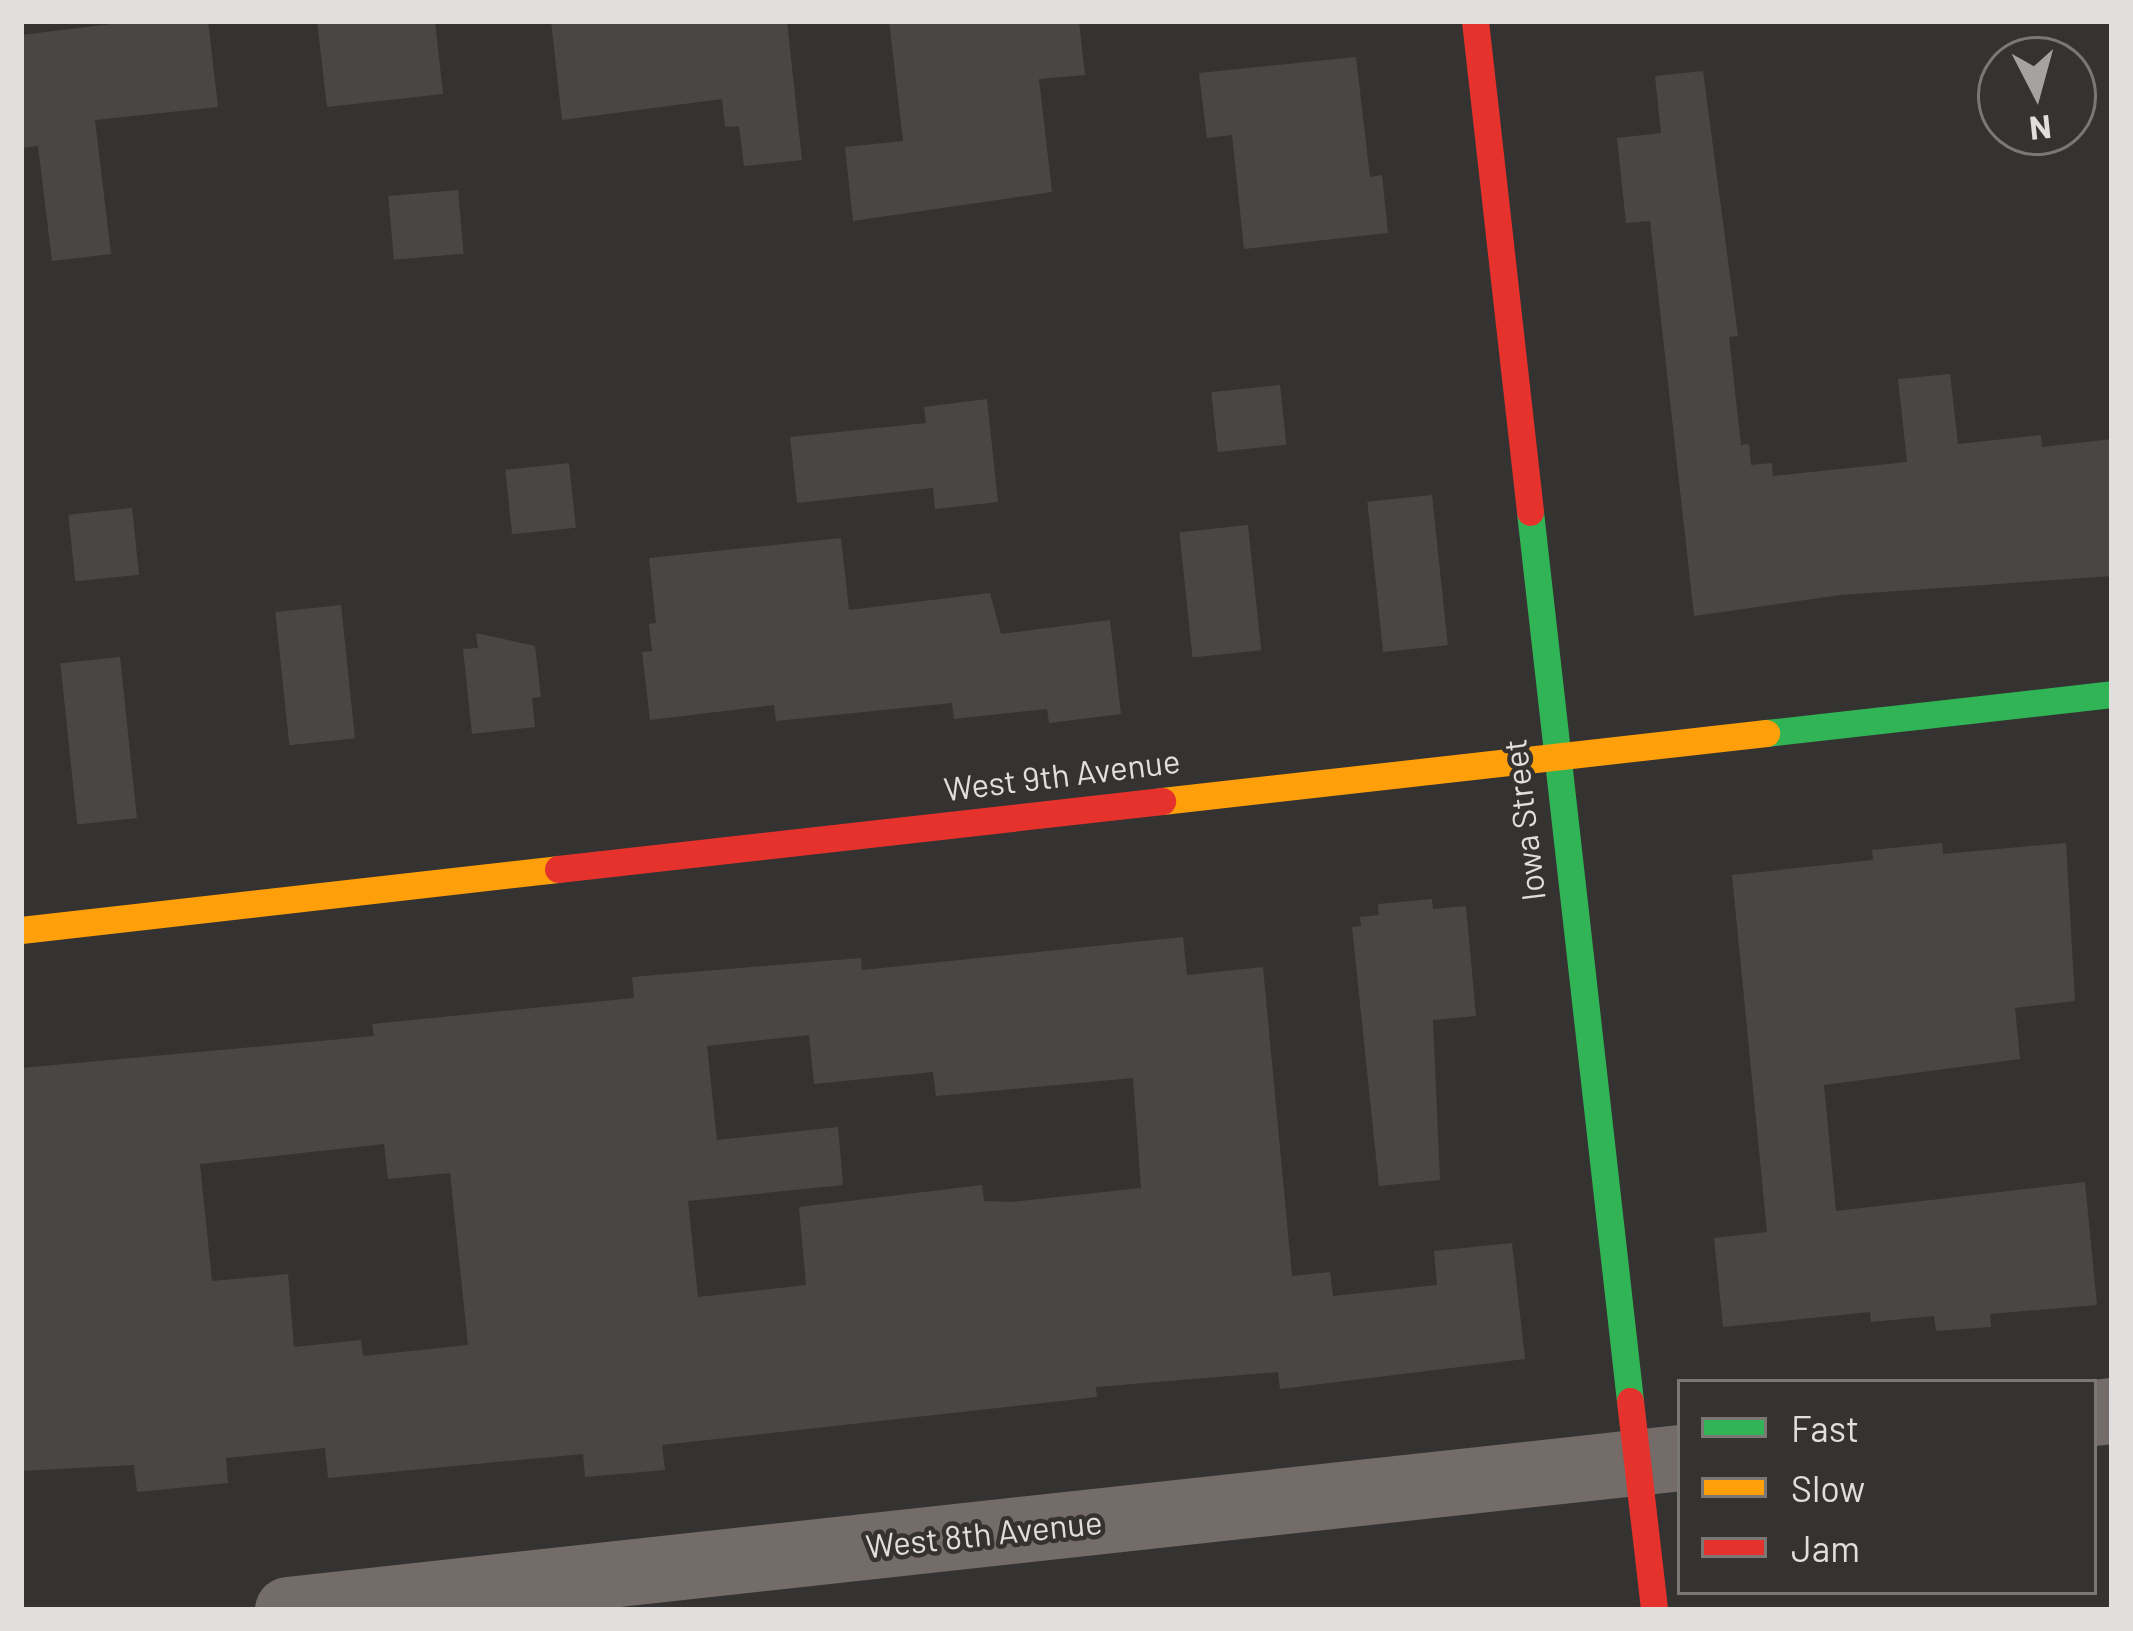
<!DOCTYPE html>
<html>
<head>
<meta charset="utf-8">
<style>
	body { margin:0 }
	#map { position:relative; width:2133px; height:1631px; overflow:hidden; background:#353331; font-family:Barlow,sans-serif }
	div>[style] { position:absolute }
	.building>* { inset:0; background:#494746; transform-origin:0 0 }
	.street>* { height:66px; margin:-33px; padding:0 33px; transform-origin:33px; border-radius:33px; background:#746c68 }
	.fast>* { height:27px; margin:-13.5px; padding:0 13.5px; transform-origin:13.5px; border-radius:13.5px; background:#30b455 }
	.slow>* { height:27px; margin:-13.5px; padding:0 13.5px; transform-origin:13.5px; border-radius:13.5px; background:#ff9f0a }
	.jam>* { height:27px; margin:-13.5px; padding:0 13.5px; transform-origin:13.5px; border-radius:13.5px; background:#e5322d }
	span { translate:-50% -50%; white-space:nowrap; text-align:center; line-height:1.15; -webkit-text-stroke:9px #363230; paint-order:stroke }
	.street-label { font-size:33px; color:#e1dedd }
	.frame { position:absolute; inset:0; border:24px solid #e1dedd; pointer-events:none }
	.legend { position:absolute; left:1677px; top:1379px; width:420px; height:216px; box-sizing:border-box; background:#363230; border:3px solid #7a7775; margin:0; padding:15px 21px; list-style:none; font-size:36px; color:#e1dedd }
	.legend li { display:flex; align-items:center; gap:24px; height:60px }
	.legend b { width:60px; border:3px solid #7a7775 }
	.north { position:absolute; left:1977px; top:36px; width:120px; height:120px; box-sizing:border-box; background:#363230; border:3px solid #7a7775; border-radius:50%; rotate:174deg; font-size:33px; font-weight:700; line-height:48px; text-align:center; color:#e1dedd }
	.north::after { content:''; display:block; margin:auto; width:42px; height:54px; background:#a5a2a1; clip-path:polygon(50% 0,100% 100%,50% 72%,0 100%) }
</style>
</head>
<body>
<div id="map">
	<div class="building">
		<div style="clip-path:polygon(137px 21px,208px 21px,218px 107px,95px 120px,111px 254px,52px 261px,38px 146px,21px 148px,21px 35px)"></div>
		<div style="clip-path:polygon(317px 21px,435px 21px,443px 94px,327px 107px)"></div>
		<div style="clip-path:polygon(551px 21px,787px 21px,802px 160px,744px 166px,739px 126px,725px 127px,722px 99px,562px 120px)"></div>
		<div style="clip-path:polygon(889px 21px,1079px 21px,1085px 75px,1039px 79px,1052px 192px,853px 221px,845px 147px,903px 141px)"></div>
		<div style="clip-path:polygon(1356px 57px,1370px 177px,1382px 175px,1388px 233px,1244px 249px,1232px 135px,1207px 138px,1199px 73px)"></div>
		<div style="clip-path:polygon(1703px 71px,1738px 336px,1729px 337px,1741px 445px,1749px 444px,1751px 465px,1772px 463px,1773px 476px,1907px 462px,1898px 379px,1950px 374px,1958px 444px,2041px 435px,2042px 447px,2112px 439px,2112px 576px,1840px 595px,1694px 616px,1650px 221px,1626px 223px,1617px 138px,1661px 133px,1655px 76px)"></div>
		<div style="left:458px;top:190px;width:64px;height:70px;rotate:85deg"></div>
		<div style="left:1280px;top:385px;width:60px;height:69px;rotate:84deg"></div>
		<div style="clip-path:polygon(987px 399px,998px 502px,935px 509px,933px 488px,797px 503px,790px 437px,926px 423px,924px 407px)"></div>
		<div style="left:569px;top:463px;width:65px;height:64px;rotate:84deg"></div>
		<div style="left:1432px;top:495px;width:151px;height:65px;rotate:84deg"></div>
		<div style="left:132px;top:508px;width:67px;height:64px;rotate:84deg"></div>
		<div style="left:1248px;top:525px;width:126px;height:69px;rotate:84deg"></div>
		<div style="clip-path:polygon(841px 538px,849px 610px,990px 593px,1001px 634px,1110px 620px,1121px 714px,1049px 723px,1047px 709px,954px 719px,952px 703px,776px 721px,774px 705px,650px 720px,642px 652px,652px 651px,649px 624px,656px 623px,649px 558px)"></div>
		<div style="left:341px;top:605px;width:134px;height:66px;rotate:84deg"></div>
		<div style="clip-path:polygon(476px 633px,535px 646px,541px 697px,532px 698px,535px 727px,472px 734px,463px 649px,478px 648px)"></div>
		<div style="left:120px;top:657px;width:162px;height:60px;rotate:84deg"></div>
		<div style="clip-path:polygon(1942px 843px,1943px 854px,2066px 843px,2075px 1001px,2015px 1008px,2020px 1059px,1824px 1085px,1836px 1211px,2085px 1182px,2097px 1305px,1990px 1314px,1991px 1327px,1936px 1331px,1934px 1316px,1871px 1322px,1870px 1312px,1723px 1327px,1714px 1238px,1767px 1232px,1732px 875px,1873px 860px,1872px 850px)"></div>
		<div style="clip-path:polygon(1432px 899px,1433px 909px,1466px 906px,1476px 1016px,1433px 1020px,1440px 1180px,1379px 1186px,1352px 927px,1361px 926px,1360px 917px,1379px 915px,1378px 904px)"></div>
		<div style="clip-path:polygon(evenodd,1183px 937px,1187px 975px,1263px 967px,1292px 1276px,1330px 1272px,1333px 1296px,1437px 1285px,1434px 1251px,1512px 1243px,1525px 1359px,1280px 1389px,1278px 1372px,1096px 1387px,1097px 1397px,662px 1445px,665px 1470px,585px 1477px,583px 1454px,328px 1478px,325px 1448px,226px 1458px,228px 1483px,137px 1492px,134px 1465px,21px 1471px,21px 1068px,374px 1036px,372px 1024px,634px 998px,632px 977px,861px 958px,862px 970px,1183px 937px,809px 1035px,814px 1084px,933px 1072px,936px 1096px,1133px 1078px,1141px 1188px,1012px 1202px,984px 1201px,982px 1185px,799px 1207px,806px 1285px,698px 1297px,688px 1201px,843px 1185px,838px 1127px,717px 1140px,707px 1046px,809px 1035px,1183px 937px,384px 1144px,388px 1179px,450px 1173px,468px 1345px,363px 1356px,361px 1340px,294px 1347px,288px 1274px,212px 1281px,200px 1164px,384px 1144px)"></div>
	</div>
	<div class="street">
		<div style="left:2094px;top:1413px;width:18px;rotate:-6deg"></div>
		<div style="left:288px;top:1610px;width:1400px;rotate:-6.23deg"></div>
	</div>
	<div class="fast">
		<div style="left:1530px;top:512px;width:895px;rotate:83.58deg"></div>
		<div style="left:1766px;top:733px;width:348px;rotate:-6.4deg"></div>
	</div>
	<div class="slow">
		<div style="left:1162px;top:801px;width:608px;rotate:-6.42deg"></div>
		<div style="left:21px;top:930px;width:540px;rotate:-6.48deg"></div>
	</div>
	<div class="jam">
		<div style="left:1475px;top:21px;width:494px;rotate:83.6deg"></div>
		<div style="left:558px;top:869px;width:608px;rotate:-6.42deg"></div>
		<div style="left:1630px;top:1401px;width:210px;rotate:83.4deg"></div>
	</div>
	<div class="street-label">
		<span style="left:1062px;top:775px;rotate:-7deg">West 9th Avenue</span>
		<span style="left:1524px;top:820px;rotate:-97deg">Iowa Street</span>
		<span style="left:984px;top:1534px;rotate:-6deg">West 8th Avenue</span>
	</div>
	<div class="frame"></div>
	<ul class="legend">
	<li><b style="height:15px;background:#30b455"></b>Fast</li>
	<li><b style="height:15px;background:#ff9f0a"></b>Slow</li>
	<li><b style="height:15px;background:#e5322d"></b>Jam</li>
	</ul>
	<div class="north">N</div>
</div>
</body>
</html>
